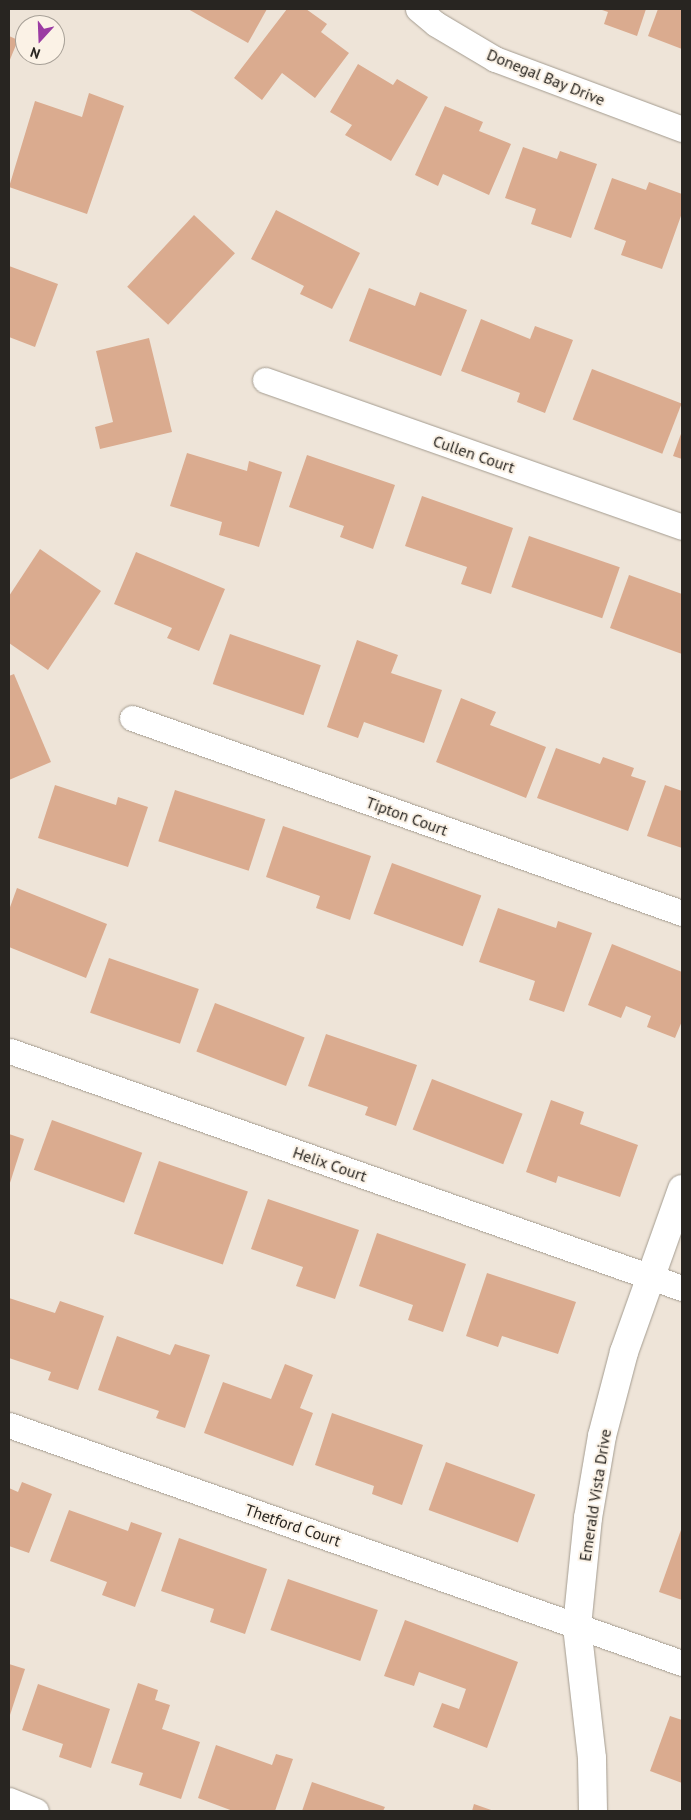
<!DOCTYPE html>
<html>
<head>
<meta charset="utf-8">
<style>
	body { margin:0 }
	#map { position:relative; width:691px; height:1820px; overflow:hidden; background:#eee4d8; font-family:"PT Sans",sans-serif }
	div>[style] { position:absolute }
	.building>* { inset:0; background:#daab8f; transform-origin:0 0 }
	.roads { filter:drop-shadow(0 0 1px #a49c90) drop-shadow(0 0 1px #a49c90) }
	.minor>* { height:25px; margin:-12.5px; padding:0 12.5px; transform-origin:12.5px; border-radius:12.5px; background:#fff }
	.tertiary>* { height:28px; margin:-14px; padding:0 14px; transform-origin:14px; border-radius:14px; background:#fff }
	span { translate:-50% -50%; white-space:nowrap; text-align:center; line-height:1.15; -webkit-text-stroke:4px #fbf2e6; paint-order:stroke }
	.street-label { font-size:16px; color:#282521 }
	.frame { position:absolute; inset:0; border:10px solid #282521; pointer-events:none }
	.north { position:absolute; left:15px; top:15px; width:50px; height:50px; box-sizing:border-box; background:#fbf2e6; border:1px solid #a7a097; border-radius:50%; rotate:200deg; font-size:14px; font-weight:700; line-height:20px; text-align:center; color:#282521 }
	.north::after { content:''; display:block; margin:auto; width:18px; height:22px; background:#9b3ba3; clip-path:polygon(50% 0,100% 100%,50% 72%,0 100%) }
</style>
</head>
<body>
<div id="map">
	<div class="building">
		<div style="clip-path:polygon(188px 9px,267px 9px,248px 43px)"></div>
		<div style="clip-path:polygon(287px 9px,306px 9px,327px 24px,321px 32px,349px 53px,315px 98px,282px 73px,262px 100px,234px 78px)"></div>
		<div style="clip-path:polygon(599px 9px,646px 9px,637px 36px,604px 24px,608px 12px)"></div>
		<div style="clip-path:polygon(658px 9px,682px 9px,682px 49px,648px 36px)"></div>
		<div style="clip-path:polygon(9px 36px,18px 40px,9px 62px)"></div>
		<div style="clip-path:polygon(358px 64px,393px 85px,397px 79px,428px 97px,391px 161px,345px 135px,352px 125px,330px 112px)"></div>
		<div style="clip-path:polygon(89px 93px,124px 106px,87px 214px,9px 187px,35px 101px,82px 117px)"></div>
		<div style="clip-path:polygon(445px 106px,483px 122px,479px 131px,511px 144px,489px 195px,443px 174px,438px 186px,415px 175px)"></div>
		<div style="clip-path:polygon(523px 147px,557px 159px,560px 151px,597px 164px,571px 238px,531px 224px,536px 209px,505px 198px)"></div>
		<div style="clip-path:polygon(612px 178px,646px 190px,649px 182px,682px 194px,682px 213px,662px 269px,621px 255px,626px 241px,594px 229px)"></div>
		<div style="clip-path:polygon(276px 210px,360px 253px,332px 309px,300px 294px,304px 286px,251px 259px)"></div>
		<div style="left:194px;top:215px;width:56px;height:98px;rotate:43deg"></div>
		<div style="clip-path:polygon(9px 266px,58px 284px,35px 347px,9px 337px)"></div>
		<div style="clip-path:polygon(369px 288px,415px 306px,420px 292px,467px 310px,441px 376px,349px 341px)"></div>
		<div style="clip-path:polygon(481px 319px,530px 339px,535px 326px,573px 340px,545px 413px,517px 402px,520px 393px,461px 371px)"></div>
		<div style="clip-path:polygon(149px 338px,172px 432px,100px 449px,95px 427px,113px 422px,96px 351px)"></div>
		<div style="left:592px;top:369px;width:96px;height:54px;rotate:21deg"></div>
		<div style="clip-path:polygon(682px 431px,682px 459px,673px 456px)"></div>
		<div style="clip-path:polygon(187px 453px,247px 471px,249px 461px,282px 472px,259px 547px,219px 535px,222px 522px,170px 506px)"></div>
		<div style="clip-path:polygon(307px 455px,395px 485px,373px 549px,340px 537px,344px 526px,289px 507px)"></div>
		<div style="clip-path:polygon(422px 496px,513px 528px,491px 594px,461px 584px,467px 567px,405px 546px)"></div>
		<div style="left:529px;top:536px;width:96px;height:54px;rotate:19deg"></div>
		<div style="clip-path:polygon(40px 549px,101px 591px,48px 670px,9px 643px,9px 596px)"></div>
		<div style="clip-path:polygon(136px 552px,225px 589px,199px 651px,167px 638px,172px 628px,114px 604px)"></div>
		<div style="clip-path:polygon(629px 575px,682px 594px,682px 654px,610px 628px)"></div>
		<div style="left:230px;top:634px;width:96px;height:53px;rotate:19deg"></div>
		<div style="clip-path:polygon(357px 640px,398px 655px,391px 673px,442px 690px,424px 743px,364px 722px,358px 738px,327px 727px)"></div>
		<div style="clip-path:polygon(14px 674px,51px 762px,9px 780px,9px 676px)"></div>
		<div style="clip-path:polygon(461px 698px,496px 712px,490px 725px,546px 747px,526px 798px,436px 762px)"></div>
		<div style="clip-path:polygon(556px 748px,600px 764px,603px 757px,634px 768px,631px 776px,646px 781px,628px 831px,537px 798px)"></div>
		<div style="clip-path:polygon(55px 785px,116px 805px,118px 797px,148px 807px,128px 867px,38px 838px)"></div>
		<div style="clip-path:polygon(665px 785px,682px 791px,682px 848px,647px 836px)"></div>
		<div style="left:175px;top:790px;width:95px;height:54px;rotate:18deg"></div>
		<div style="clip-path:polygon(283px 826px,371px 856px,350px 920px,316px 908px,320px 896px,266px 877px)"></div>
		<div style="left:392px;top:863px;width:95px;height:54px;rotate:20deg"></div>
		<div style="clip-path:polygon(17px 888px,107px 924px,86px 978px,9px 947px,9px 910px)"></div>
		<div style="clip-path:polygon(498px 908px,556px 928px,558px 921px,592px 933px,564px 1012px,529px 1000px,535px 981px,479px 962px)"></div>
		<div style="clip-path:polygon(612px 944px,682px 972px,682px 1021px,675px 1038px,647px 1027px,651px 1016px,626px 1006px,621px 1018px,588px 1005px)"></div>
		<div style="left:109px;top:958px;width:95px;height:58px;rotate:19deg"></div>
		<div style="left:215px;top:1003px;width:96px;height:52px;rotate:21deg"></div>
		<div style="clip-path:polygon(326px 1034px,417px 1065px,396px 1126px,365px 1115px,368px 1107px,308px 1086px)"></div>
		<div style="left:432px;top:1079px;width:97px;height:54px;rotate:21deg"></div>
		<div style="clip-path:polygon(551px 1100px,584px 1112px,580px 1124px,638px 1145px,620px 1197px,558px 1176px,556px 1183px,526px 1172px)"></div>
		<div style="left:52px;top:1120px;width:96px;height:53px;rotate:20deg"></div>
		<div style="clip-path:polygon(9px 1134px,24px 1139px,9px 1186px)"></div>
		<div style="left:159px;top:1161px;width:94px;height:77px;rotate:19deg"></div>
		<div style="clip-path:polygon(268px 1199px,359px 1230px,335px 1299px,296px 1286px,303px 1267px,251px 1249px)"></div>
		<div style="clip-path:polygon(377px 1233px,466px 1264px,443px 1332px,408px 1320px,413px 1305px,359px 1286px)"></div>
		<div style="clip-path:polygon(487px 1273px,576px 1302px,558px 1354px,502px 1336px,498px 1347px,466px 1336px)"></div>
		<div style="clip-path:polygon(9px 1298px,55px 1313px,60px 1301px,104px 1316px,78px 1390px,48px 1380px,51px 1372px,9px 1358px)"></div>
		<div style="clip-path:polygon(117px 1336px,170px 1355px,175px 1344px,210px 1355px,185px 1428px,156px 1418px,159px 1411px,98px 1390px)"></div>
		<div style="clip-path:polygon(285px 1364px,313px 1375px,300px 1408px,313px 1413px,293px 1466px,204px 1433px,223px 1382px,271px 1399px)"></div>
		<div style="clip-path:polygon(332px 1413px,423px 1445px,402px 1505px,372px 1494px,374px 1486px,315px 1465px)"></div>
		<div style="left:446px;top:1462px;width:95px;height:51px;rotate:20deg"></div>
		<div style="clip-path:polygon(22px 1482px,52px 1494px,29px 1553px,9px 1546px,9px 1488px,18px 1492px)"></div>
		<div style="clip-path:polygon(69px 1510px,128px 1531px,131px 1522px,162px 1533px,135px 1607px,102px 1595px,107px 1582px,50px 1561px)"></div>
		<div style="clip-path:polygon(682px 1527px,682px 1600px,659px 1592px)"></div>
		<div style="clip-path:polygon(179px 1538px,267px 1569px,245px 1634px,210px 1622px,214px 1609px,161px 1591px)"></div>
		<div style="left:288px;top:1579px;width:95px;height:54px;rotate:19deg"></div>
		<div style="clip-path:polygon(405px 1620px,518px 1662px,487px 1748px,433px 1727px,442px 1703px,459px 1709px,466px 1689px,419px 1672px,414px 1686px,384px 1676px)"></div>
		<div style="clip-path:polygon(9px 1664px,25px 1669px,9px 1718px)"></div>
		<div style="clip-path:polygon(138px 1683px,158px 1690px,155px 1700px,170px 1705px,162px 1729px,200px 1742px,181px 1799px,139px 1785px,143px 1773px,111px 1763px)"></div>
		<div style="clip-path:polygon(38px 1684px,110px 1709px,91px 1768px,59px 1757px,63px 1744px,22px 1730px)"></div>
		<div style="clip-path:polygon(670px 1716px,682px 1720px,682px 1783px,650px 1771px)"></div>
		<div style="clip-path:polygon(216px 1745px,272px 1765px,276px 1754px,293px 1759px,275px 1811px,233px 1811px,198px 1798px)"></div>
		<div style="clip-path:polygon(312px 1782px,385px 1807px,383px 1811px,302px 1811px)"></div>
		<div style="clip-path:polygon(474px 1804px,494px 1811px,472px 1811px)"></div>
	</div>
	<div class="roads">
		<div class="minor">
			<div style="left:418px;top:9px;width:23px;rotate:40deg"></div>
			<div style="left:436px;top:24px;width:69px;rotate:30.7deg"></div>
			<div style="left:495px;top:59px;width:200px;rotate:20.5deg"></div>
			<div style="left:265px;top:380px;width:442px;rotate:19.4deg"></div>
			<div style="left:132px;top:718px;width:584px;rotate:19.52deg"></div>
			<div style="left:10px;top:1051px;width:713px;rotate:19.43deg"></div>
			<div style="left:9px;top:1425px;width:714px;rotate:19.48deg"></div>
			<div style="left:9px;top:1800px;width:29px;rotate:22deg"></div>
		</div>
		<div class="tertiary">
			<div style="left:593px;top:1811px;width:53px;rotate:-91.1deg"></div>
			<div style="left:592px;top:1758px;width:133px;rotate:-96.5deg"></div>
			<div style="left:577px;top:1626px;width:109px;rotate:-84.2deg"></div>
			<div style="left:588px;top:1518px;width:83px;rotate:-80.3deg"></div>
			<div style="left:602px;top:1436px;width:87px;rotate:-75.3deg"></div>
			<div style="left:624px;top:1352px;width:173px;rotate:-70.4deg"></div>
		</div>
	</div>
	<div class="street-label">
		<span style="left:546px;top:77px;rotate:22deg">Donegal Bay Drive</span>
		<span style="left:474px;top:454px;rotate:19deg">Cullen Court</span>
		<span style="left:407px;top:816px;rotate:20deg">Tipton Court</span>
		<span style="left:330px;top:1164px;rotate:19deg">Helix Court</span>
		<span style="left:595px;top:1495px;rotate:-81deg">Emerald Vista Drive</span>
		<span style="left:293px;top:1525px;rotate:19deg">Thetford Court</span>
	</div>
	<div class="frame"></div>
	<div class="north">N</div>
</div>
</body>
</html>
